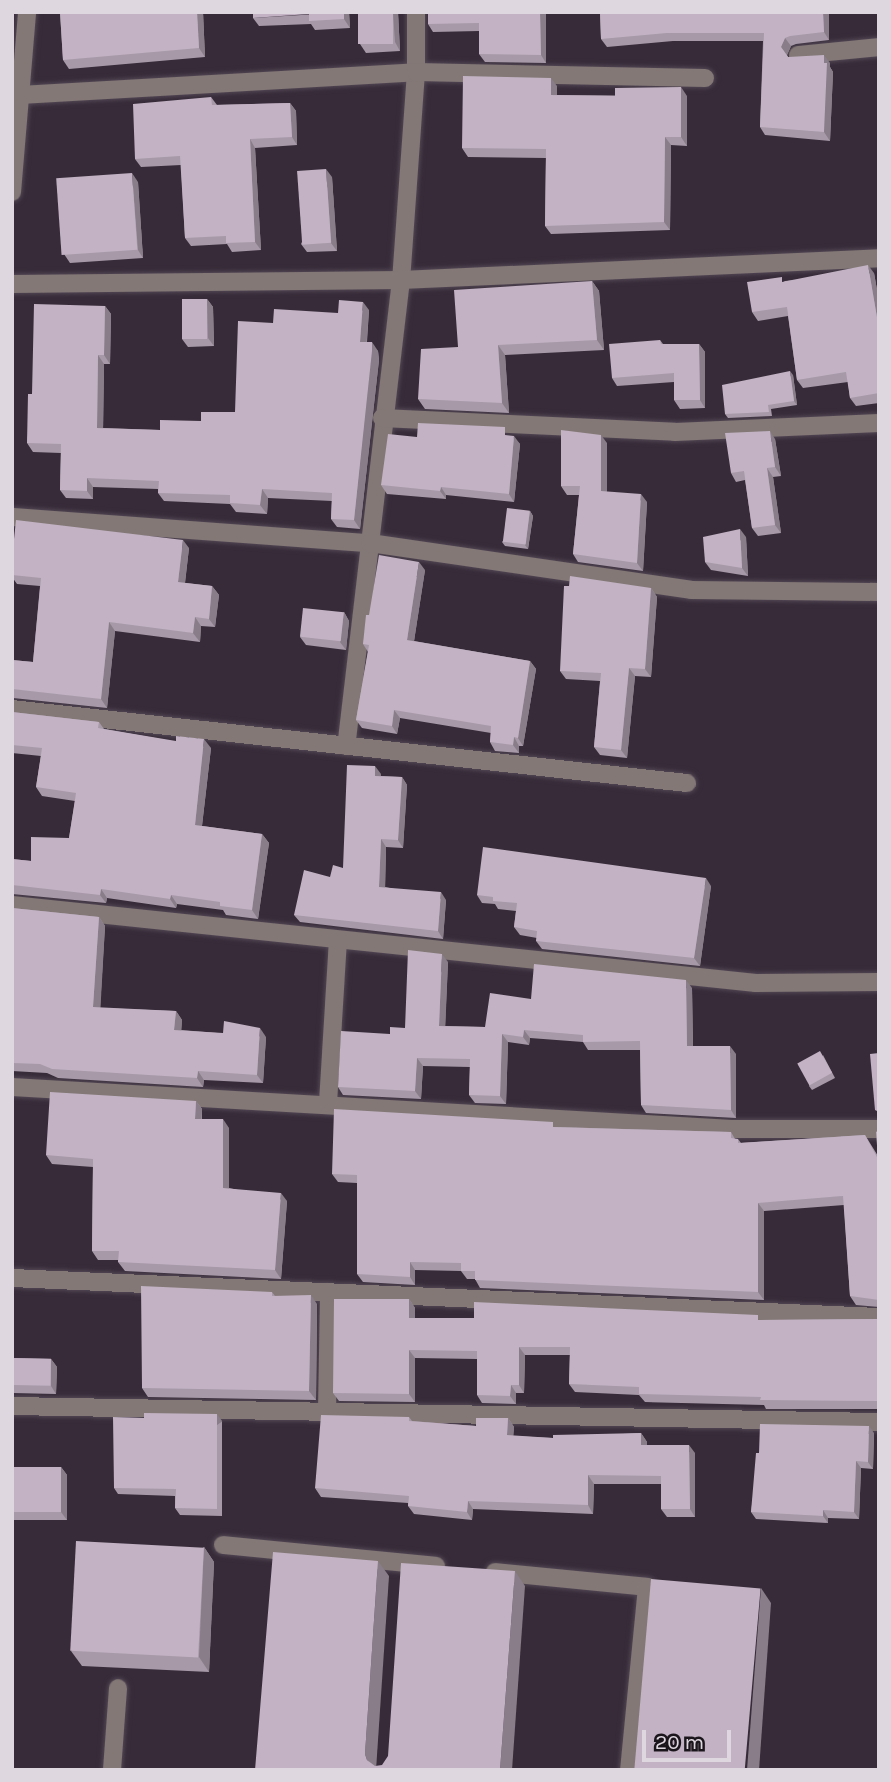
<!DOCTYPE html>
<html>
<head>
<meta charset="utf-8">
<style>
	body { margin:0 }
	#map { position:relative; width:891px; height:1782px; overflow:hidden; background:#372b39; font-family:Karla,sans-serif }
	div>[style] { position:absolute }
	.roads { filter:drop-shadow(0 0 2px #524754) drop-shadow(0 0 2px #524754) }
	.minor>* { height:18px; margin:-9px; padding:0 9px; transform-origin:9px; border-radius:9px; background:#837876 }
	.wall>* { inset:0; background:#a799a8 }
	.shaded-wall>* { inset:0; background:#887d88; transform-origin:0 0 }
	.building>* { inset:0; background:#c2b2c3; transform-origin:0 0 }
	span { translate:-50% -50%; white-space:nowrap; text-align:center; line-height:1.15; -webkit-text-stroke:7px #1b151c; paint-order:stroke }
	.frame { position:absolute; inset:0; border:14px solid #dfd7e0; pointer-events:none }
	.scale { position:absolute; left:642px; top:1730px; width:89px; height:32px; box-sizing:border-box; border:4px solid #dfd7e0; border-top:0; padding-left:9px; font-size:21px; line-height:24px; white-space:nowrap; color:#dfd7e0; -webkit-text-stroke:5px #1b151c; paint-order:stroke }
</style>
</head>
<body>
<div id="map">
	<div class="roads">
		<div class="minor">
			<div style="left:416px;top:12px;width:60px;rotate:90deg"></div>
			<div style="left:416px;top:72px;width:209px;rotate:94.1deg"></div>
			<div style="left:401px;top:280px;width:479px;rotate:-2.6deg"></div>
			<div style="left:798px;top:55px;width:81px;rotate:-5.6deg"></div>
			<div style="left:20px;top:95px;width:397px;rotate:-3.3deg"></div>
			<div style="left:416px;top:72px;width:289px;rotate:1.2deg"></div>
			<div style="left:12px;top:192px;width:181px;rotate:-85.2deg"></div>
			<div style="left:12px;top:284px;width:389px;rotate:-0.6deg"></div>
			<div style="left:401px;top:280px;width:469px;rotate:96.7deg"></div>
			<div style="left:382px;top:418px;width:293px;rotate:2.7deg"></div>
			<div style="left:675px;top:432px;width:204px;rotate:-2.5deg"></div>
			<div style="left:12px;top:517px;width:359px;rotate:4.2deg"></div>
			<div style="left:370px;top:543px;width:324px;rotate:8.3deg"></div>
			<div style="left:691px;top:590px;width:188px;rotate:0.6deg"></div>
			<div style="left:12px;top:709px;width:679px;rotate:6.26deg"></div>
			<div style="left:12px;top:905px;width:748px;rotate:5.98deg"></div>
			<div style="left:756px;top:983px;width:123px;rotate:-0.5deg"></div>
			<div style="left:12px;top:1087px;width:721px;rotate:3.34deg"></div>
			<div style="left:732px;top:1129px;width:147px"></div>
			<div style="left:328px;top:1103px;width:163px;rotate:-86.5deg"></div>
			<div style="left:12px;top:1278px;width:868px;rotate:2.58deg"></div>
			<div style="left:12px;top:1406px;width:867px;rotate:1.06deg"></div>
			<div style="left:327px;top:1411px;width:119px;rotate:-89deg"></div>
			<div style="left:223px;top:1545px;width:214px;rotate:5.6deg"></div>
			<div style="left:495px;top:1572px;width:153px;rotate:5.6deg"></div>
			<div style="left:647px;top:1587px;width:184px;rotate:95.6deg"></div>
			<div style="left:112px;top:1770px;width:82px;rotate:-85.8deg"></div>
		</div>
	</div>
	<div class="wall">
		<div style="clip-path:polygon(60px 12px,203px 12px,205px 57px,69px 69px,63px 60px)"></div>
		<div style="clip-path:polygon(349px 12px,350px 28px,315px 30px,311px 24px,259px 26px,253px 18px)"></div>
		<div style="clip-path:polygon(358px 12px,398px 12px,400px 51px,366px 53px,360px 44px)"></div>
		<div style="clip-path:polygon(428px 12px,546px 12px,546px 63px,485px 62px,479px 54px,479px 31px,433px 32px,428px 24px)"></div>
		<div style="clip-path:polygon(600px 12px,829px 12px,829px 40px,796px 44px,791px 46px,787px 55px,788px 57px,830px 63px,830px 67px,833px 72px,830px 141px,765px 135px,760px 127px,763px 41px,673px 41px,607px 47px,601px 39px)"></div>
		<div style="clip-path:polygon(557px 86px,557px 95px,687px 96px,687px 146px,671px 145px,670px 230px,551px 234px,545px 226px,546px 158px,468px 157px,462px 148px)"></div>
		<div style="clip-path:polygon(211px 97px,217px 105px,290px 103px,296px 111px,297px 145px,255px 148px,261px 250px,232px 252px,227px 244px,191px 246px,185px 238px,181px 165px,141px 167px,135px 159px)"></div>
		<div style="clip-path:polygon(332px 177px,337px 251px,307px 252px,301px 244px)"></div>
		<div style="clip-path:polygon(138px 182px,143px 258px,70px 263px,64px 254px)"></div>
		<div style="clip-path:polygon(874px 273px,879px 301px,879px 403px,856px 406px,850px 398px,848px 382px,803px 388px,797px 380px,788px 316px,758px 321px,752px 312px,785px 281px)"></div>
		<div style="clip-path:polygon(592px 281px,599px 291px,604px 350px,505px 355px,509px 413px,425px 409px,418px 399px,458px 347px)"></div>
		<div style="clip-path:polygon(207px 299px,213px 307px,214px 346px,188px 347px,182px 339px)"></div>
		<div style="clip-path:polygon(105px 306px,111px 314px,110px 364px,104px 364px,103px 428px,160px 430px,201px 421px,235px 412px,273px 323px,338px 313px,369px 310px,367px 342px,378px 351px,379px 360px,360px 529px,337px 527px,331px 519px,332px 501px,268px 498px,267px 514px,236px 512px,230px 504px,164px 501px,158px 493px,158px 489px,93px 487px,93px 499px,66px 498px,60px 490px,61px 453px,33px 452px,27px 443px,32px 394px)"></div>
		<div style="clip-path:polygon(660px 340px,663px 344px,699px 344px,705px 352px,705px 408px,680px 409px,674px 400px,674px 382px,617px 386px,612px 378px)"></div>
		<div style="clip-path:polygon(793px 375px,797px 405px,771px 409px,772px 416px,728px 418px,725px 414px)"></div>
		<div style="clip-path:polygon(511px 436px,520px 444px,514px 502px,446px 495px,446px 499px,387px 494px,381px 485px)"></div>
		<div style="clip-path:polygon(775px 439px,781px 476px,773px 477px,781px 533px,758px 536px,752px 528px,745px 480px,736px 482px,731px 473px)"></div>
		<div style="clip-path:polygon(607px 443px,607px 492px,647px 502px,643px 571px,578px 562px,573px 554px,579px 495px,567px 495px,561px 486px)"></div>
		<div style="clip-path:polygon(530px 511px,533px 516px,528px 549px,505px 546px,502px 542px)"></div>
		<div style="clip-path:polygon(746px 537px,748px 576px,711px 570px,705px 562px)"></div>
		<div style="clip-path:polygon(189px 548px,185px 583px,212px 586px,219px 595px,215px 627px,201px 626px,200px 642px,115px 631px,107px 708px,13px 698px,12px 660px,33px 662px,40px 586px,17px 584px,12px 577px,12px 558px)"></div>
		<div style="clip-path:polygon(425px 570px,414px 641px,530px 661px,536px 669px,523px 746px,519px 746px,519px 753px,495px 751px,490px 742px,491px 733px,400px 718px,397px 734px,362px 728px,356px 720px,368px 652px,363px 644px,369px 615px)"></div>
		<div style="clip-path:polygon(651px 588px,657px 597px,651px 677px,635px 676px,627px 758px,600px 755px,594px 747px,600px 681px,566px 679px,560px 671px)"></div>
		<div style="clip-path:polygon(344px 612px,349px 621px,346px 650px,306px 645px,300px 637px)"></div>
		<div style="clip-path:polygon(12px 712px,99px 722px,104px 729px,211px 748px,202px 826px,262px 834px,269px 843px,258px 919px,226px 915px,223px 910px,177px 904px,176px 908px,107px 898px,106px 903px,12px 894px,12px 859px,31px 861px,69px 838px,75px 801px,42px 796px,36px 787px,41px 756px,12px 753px)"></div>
		<div style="clip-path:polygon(381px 774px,381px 776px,402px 777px,407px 785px,403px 848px,386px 847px,385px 887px,446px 900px,443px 939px,300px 922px,294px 915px,343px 868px)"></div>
		<div style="clip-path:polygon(711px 886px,700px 966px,542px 949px,536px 941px,537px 938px,520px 935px,514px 927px,516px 911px,498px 909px,495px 904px,482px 903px,477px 895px)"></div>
		<div style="clip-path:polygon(12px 908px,99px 917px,105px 926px,100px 1008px,176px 1011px,182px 1020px,181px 1030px,266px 1037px,263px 1083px,204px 1080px,203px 1087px,58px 1078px,47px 1073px,12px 1071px)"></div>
		<div style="clip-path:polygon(448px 962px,445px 1026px,485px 1027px,531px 999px,692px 988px,693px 1046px,736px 1054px,736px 1118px,646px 1113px,641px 1105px,640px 1050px,588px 1050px,583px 1042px,530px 1038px,529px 1045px,508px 1042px,506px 1104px,475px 1103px,469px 1095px,470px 1067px,423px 1066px,421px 1099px,343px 1095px,338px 1087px,390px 1034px,405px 1028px)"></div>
		<div style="clip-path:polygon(823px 1055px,835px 1078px,812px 1090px,809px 1086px)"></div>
		<div style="clip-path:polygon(196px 1101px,202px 1109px,202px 1119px,229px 1128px,229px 1188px,287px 1201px,281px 1279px,125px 1271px,118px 1262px,118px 1260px,98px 1260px,92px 1251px,93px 1167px,52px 1164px,46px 1155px)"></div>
		<div style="clip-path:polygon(556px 1127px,731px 1132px,735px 1139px,738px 1139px,741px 1143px,865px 1135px,878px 1156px,879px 1130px,879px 1307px,856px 1305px,850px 1296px,844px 1205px,764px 1211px,764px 1300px,480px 1288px,475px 1279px,467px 1279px,461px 1271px,415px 1270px,415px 1285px,363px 1282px,357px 1274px,357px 1183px,338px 1182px,332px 1174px)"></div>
		<div style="clip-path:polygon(272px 1292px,275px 1296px,317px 1304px,316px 1400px,148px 1397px,142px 1388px)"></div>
		<div style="clip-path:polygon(409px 1299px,415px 1308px,415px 1318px,761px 1320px,878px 1319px,879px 1318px,879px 1409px,766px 1409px,764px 1405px,645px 1402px,639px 1395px,575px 1392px,569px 1384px,570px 1355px,525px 1355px,524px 1393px,516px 1393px,516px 1404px,482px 1403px,477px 1395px,477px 1359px,415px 1358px,415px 1402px,339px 1401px,333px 1393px)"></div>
		<div style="clip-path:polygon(12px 1343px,14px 1346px,13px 1358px,51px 1359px,57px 1367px,56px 1394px,12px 1393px)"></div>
		<div style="clip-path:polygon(409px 1417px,412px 1421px,476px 1426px,508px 1418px,514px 1427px,513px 1436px,553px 1438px,641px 1433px,647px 1442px,647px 1445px,695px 1453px,695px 1517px,667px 1517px,661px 1509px,661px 1484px,594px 1484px,593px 1514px,473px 1509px,472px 1520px,414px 1514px,408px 1506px,408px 1503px,321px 1497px,315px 1488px)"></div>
		<div style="clip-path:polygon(222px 1421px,222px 1516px,180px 1515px,175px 1508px,175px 1496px,118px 1494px,114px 1488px)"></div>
		<div style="clip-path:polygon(874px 1433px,873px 1469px,861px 1468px,859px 1519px,828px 1518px,828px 1523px,756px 1519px,751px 1512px,759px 1453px)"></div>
		<div style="clip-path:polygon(12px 1467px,61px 1467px,67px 1475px,67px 1520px,12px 1520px)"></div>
		<div style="clip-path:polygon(204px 1547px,214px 1562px,209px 1672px,82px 1666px,71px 1651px)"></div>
	</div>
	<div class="shaded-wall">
		<div style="clip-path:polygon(197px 12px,203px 12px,205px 57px,199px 48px)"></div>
		<div style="clip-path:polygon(344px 12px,349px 12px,350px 28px,344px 19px)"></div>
		<div style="clip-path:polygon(393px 12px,398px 12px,400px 51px,395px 42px)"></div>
		<div style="clip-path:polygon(540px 12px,546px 12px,546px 63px,541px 55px)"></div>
		<div style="clip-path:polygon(823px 12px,829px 12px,829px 40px,824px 32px)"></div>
		<div style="clip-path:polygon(785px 38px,791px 46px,787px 55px,781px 47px)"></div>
		<div style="clip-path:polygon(824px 55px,830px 63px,830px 67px,833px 72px,830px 141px,824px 132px)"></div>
		<div style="clip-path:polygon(551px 78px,557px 86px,557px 103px,551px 95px)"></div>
		<div style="clip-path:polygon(681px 87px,687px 96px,687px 146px,681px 137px)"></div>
		<div style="clip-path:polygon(290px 103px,296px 111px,297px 145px,292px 137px)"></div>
		<div style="clip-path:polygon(665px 137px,671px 145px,670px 230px,664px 222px)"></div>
		<div style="clip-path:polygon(250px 139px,255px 148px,261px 250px,255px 242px)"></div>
		<div style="clip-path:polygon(326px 169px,332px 177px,337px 251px,331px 243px)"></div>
		<div style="clip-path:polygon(132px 173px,138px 182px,143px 258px,138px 250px)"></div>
		<div style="clip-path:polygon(868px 265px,874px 273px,879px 301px,879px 329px)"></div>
		<div style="clip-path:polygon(592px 281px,599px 291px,604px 350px,597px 340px)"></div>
		<div style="clip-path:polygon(207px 299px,213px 307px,214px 346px,208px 338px)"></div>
		<div style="clip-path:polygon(363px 302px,369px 310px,366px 350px,360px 342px)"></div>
		<div style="clip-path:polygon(105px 306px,111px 314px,110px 364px,104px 355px)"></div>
		<div style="clip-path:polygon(372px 342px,378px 351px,379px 360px,360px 529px,354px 520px)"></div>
		<div style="clip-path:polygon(699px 344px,705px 352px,705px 408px,700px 400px)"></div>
		<div style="clip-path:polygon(498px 345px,505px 355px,509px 413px,502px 403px)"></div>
		<div style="clip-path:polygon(98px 355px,104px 364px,103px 437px,97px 428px)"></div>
		<div style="clip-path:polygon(790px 371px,793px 375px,797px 405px,794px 401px)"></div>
		<div style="clip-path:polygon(770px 431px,775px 439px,781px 476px,775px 467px)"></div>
		<div style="clip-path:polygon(601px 435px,607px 443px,607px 500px,601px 491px)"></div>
		<div style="clip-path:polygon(514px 436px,520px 444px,514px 502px,509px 494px)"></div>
		<div style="clip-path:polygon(767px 468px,773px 477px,781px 533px,775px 525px)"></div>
		<div style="clip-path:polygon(87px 478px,93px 487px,93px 499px,87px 491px)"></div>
		<div style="clip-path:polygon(441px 487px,446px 495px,446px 499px,440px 491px)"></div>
		<div style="clip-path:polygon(262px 489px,268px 498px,267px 514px,260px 505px)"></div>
		<div style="clip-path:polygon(641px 494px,647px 502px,643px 571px,637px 563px)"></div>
		<div style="clip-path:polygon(530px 511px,533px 516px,528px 549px,525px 545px)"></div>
		<div style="clip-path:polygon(740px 529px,746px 537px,748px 576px,742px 568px)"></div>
		<div style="clip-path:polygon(183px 540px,189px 548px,184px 591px,178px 582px)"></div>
		<div style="clip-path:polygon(419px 562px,425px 570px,413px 648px,407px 640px)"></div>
		<div style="clip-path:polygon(212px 586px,219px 595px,215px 627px,209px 619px)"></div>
		<div style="clip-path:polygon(651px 588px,657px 597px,651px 677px,645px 669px)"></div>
		<div style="clip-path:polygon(344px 612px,349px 621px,346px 650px,340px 642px)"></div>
		<div style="clip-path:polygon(195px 617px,201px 626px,200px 642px,193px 633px)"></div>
		<div style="clip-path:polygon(109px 622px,115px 631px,107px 708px,101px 699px)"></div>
		<div style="clip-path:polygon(530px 661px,536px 669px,523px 746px,518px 738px)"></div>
		<div style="clip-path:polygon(629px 668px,635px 676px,627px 758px,621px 750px)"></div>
		<div style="clip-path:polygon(394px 710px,400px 718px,397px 734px,392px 726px)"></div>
		<div style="clip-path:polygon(514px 737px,519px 746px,519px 753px,513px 745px)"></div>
		<div style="clip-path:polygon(204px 739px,211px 748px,201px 834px,195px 825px)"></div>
		<div style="clip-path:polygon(375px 766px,381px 774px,380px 784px,375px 776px)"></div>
		<div style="clip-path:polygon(402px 777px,407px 785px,403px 848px,398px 840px)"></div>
		<div style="clip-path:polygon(262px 834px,269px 843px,258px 919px,252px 910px)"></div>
		<div style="clip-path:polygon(381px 839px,386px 847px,385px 894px,379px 887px)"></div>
		<div style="clip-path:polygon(706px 878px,711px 886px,700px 966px,694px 958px)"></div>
		<div style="clip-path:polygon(101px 889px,107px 898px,106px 903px,100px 895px)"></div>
		<div style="clip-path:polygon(441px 892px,446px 900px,443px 939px,438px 931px)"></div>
		<div style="clip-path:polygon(171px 895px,177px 904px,176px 908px,170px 899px)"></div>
		<div style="clip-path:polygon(99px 917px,105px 926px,100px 1016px,93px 1007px)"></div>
		<div style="clip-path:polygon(442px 954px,448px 962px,445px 1034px,439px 1026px)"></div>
		<div style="clip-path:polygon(686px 980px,692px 988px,693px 1054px,687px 1046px)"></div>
		<div style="clip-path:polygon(176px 1011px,182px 1020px,181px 1039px,174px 1030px)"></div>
		<div style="clip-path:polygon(260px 1028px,266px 1037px,263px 1083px,257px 1075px)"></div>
		<div style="clip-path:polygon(524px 1030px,530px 1038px,529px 1045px,523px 1037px)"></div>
		<div style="clip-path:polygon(502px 1034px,508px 1042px,506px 1104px,500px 1096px)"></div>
		<div style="clip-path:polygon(730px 1046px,736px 1054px,736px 1118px,731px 1110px)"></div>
		<div style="clip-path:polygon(417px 1058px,423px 1066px,421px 1099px,415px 1091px)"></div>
		<div style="clip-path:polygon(198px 1071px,204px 1080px,203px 1087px,197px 1078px)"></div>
		<div style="clip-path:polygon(196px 1101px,202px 1109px,201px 1128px,195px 1119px)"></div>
		<div style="clip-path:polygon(223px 1119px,229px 1128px,229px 1197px,223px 1188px)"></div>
		<div style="clip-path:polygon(281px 1193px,287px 1201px,281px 1279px,275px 1270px)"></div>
		<div style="clip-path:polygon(758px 1203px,764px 1211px,764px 1300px,758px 1292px)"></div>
		<div style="clip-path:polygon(410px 1262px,415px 1270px,415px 1285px,410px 1277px)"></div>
		<div style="clip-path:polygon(311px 1295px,317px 1304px,316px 1400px,309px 1391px)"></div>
		<div style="clip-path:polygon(409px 1299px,415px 1308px,415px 1326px,409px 1318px)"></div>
		<div style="clip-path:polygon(12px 1343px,14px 1346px,12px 1366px)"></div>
		<div style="clip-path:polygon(519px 1347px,525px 1355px,524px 1393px,519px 1385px)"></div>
		<div style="clip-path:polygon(409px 1350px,415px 1358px,415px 1402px,409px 1394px)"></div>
		<div style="clip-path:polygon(51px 1359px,57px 1367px,56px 1394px,51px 1386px)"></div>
		<div style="clip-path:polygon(511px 1385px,516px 1393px,516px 1404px,510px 1396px)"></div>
		<div style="left:217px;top:1414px;width:9px;height:95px;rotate:54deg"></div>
		<div style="clip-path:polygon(508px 1418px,514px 1427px,513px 1443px,507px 1435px)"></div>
		<div style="clip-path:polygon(869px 1426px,874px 1433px,873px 1469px,868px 1462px)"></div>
		<div style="clip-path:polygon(641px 1433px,647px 1442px,647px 1453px,641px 1445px)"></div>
		<div style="clip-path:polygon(689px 1445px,695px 1453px,695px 1517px,690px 1509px)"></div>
		<div style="clip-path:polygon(856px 1461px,861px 1468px,859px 1519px,854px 1512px)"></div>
		<div style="clip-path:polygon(61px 1467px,67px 1475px,67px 1520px,61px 1512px)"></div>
		<div style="clip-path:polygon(588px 1475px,594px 1484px,593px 1514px,588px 1505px)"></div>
		<div style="clip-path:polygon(468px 1501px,473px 1509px,472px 1520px,467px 1512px)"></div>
		<div style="clip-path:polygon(823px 1510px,828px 1518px,828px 1523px,823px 1516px)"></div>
		<div style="clip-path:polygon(204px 1547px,214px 1562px,209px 1672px,199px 1657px)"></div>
		<div style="clip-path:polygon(378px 1561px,389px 1576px,376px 1770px,367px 1760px,365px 1754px)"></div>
		<div style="clip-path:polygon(515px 1571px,525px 1586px,512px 1770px,500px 1770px)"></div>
		<div style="clip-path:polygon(761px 1588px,771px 1603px,759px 1770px,747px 1770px)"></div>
	</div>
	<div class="building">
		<div style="clip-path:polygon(60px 12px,197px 12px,199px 48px,63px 60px)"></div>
		<div style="clip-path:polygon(253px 12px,344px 12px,344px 19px,309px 21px,309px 14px,253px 18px)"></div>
		<div style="left:358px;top:12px;width:35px;height:32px"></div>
		<div style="clip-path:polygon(428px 12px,540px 12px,541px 55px,479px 54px,479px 23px,428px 24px)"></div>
		<div style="clip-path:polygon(600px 12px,823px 12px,824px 32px,790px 36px,785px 38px,781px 47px,788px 57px,824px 55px,824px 63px,827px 63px,824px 132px,760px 127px,764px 33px,667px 33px,601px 39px)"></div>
		<div style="clip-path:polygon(463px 76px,551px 78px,551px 95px,615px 96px,615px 88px,681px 87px,681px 137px,665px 137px,664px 222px,545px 226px,546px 149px,462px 148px)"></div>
		<div style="clip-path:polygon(211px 97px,212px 105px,290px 103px,292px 137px,250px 139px,255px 242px,226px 243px,226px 236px,185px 238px,180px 156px,135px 159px,133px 104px)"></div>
		<div style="left:326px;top:169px;width:74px;height:29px;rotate:86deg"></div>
		<div style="left:132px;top:173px;width:77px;height:76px;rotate:86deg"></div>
		<div style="clip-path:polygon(868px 265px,879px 329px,879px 393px,850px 398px,846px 372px,797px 380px,787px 307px,752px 312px,747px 282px,782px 277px,782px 282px)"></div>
		<div style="clip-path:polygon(592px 281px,597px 340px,498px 345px,502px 403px,418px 399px,421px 349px,458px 347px,454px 290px)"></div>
		<div style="left:182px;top:299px;width:25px;height:40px"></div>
		<div style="clip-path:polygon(339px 300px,363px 302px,360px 342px,372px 342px,372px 351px,354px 520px,331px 519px,332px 493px,262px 489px,260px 505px,230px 503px,230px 495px,158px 493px,159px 481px,87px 478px,87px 491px,60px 490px,61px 444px,27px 443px,28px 394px,32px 394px,34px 304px,105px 306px,104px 355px,98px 355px,97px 428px,160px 430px,160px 420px,201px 421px,201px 412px,235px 412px,238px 321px,273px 323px,274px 309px,338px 313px)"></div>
		<div style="clip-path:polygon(660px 340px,661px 344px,699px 344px,700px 400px,674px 400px,674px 373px,612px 378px,609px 344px)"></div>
		<div style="clip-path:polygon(790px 371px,794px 401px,768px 405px,769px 412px,725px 414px,722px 385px)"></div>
		<div style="clip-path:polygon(418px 423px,505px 427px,505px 435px,514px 436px,509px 494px,441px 487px,440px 491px,381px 485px,388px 434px,417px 437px)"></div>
		<div style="clip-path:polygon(561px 430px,601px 435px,601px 491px,641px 494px,637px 563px,573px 554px,580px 486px,561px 486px)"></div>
		<div style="clip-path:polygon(770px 431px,775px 467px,767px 468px,775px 525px,752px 528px,744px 471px,731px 473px,725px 433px)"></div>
		<div style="left:507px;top:508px;width:23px;height:34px;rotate:7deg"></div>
		<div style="clip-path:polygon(16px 520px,183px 540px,178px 582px,212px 586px,209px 619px,195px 617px,193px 633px,109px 622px,101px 699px,12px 689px,12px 660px,33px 662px,41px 578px,12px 575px,12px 558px)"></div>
		<div style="clip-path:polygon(740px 529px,742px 568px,705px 562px,703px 537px)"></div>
		<div style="clip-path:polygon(379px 555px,419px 562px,407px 640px,530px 661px,518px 738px,514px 737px,513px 745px,490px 742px,491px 726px,394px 710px,392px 726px,356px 720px,369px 645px,363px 644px,366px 615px,369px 615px)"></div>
		<div style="clip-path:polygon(570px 576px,651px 588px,645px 669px,629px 668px,621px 750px,594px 747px,601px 673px,560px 671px,564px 586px,569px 586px)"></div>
		<div style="left:303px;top:608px;width:41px;height:29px;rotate:6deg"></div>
		<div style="clip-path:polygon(12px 712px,99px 722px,98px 728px,176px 741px,176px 736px,204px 739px,195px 825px,262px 834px,252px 910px,220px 906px,220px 902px,171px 895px,170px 899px,101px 889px,100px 895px,12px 885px,12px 859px,31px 861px,31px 837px,69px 838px,76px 793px,36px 787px,42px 748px,12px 745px)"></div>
		<div style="clip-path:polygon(347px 765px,375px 766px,375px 776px,402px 777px,398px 840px,381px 839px,379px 887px,441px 892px,438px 931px,294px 915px,304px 870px,330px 877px,333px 865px,343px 868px)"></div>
		<div style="clip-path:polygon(483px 847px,706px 878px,694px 958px,536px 941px,537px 931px,514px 927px,517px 903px,493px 901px,493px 897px,477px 895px)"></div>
		<div style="clip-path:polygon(12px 908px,99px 917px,93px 1007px,176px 1011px,174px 1030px,223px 1033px,224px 1021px,260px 1028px,257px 1075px,198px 1071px,197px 1078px,52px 1069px,40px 1064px,12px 1063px)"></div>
		<div style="clip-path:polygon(408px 950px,442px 954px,439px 1026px,485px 1027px,490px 993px,531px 999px,534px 964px,686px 980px,687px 1046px,730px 1046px,731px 1110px,641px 1105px,640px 1041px,583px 1042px,583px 1035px,524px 1030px,523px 1037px,502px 1034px,500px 1096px,469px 1095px,470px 1059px,417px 1058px,415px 1091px,338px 1087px,341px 1031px,390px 1034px,390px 1027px,405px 1028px)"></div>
		<div style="left:820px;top:1051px;width:25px;height:26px;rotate:61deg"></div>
		<div style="clip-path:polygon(879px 1053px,879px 1112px,875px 1110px,870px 1054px)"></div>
		<div style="clip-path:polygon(50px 1092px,196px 1101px,195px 1119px,223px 1119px,223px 1188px,281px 1193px,275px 1270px,118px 1262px,119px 1251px,92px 1251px,93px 1159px,46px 1155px)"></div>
		<div style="clip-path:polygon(334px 1109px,553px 1122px,553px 1127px,731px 1132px,731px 1138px,738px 1139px,738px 1143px,865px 1135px,878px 1159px,876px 1132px,879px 1130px,879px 1300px,850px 1296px,843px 1196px,758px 1203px,758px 1292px,475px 1280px,475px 1271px,461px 1271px,461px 1263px,410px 1262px,410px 1277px,357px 1274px,357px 1175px,332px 1174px)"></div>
		<div style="clip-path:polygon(141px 1286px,272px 1292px,272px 1296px,311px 1295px,309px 1391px,142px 1388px)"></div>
		<div style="clip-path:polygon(334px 1299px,409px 1299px,409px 1318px,474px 1318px,474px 1302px,758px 1315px,758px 1320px,878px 1319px,879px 1318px,879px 1401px,760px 1400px,761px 1397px,639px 1394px,639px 1387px,569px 1384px,570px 1347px,519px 1347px,519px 1385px,511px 1385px,510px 1396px,477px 1395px,477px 1351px,409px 1350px,409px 1394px,333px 1393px)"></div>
		<div style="left:12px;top:1358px;width:39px;height:27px;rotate:1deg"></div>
		<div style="clip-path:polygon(144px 1413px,217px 1414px,217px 1509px,175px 1508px,176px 1489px,114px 1488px,113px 1417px,144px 1418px)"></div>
		<div style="clip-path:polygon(321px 1415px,409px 1417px,409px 1421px,476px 1426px,476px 1418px,508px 1418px,507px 1435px,553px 1438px,553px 1435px,641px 1433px,641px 1445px,689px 1445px,690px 1509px,661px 1509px,661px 1476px,588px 1475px,588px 1505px,468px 1501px,467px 1512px,408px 1506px,409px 1496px,315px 1488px)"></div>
		<div style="clip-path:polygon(760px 1424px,869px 1426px,868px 1462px,856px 1461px,854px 1512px,823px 1510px,823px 1516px,751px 1512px,756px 1453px,759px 1453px)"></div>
		<div style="left:12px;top:1467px;width:49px;height:45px"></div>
		<div style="left:76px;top:1541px;width:128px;height:110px;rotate:3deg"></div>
		<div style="clip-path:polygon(273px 1552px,378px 1561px,365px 1754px,367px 1760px,375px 1766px,382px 1765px,388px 1756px,401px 1563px,515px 1571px,500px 1770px,255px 1770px)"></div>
		<div style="left:651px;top:1579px;width:110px;height:192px;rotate:5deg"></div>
	</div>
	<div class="frame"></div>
	<div class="scale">20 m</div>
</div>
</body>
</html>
